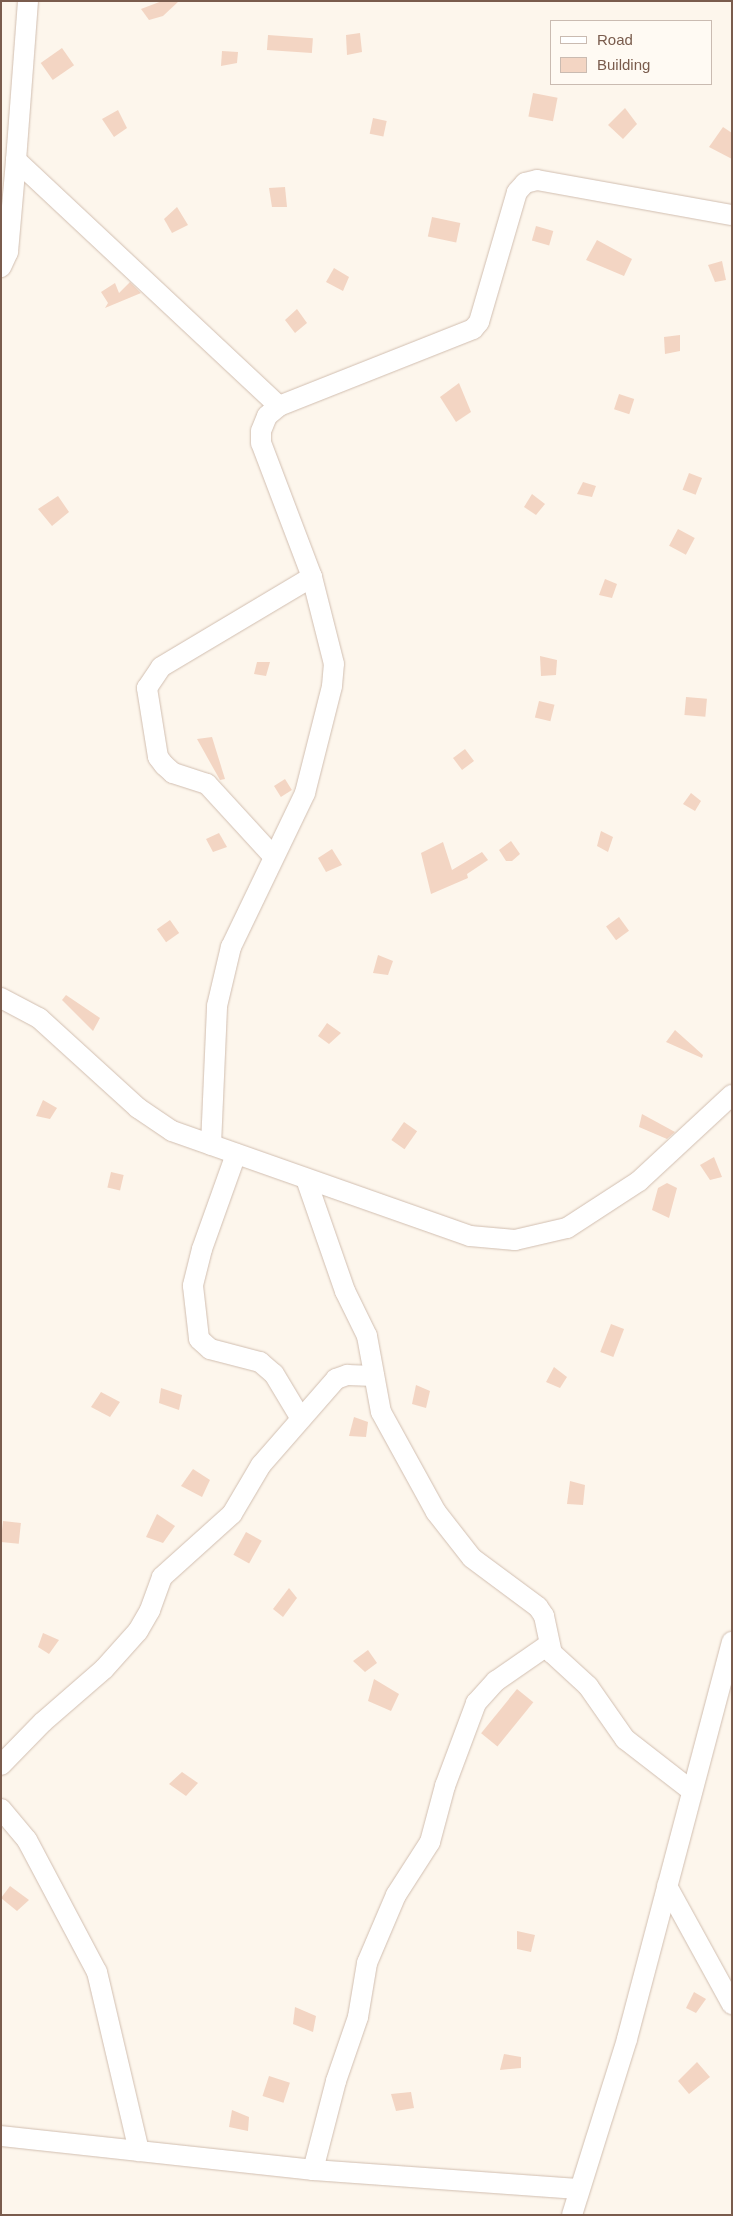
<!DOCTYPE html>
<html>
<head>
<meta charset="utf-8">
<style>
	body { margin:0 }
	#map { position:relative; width:733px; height:2216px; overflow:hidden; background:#fdf6ec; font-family:Arial,sans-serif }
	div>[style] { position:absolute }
	.building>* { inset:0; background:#f3d5c3; transform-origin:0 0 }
	.roads { filter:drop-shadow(0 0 1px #d1beb0) drop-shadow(0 0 1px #d1beb0) }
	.minor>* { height:20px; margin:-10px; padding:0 10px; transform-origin:10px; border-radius:10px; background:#fff }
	span { translate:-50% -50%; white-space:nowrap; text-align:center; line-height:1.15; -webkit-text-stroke:5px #fffaf3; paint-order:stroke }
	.frame { position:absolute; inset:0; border:2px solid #7a5c4d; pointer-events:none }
	.legend { position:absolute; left:550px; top:20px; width:162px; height:65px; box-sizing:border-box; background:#fffaf3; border:1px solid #cabbb1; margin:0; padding:6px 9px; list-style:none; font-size:15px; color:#7a5c4d }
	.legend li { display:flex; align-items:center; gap:10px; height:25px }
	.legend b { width:25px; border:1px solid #cabbb1 }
</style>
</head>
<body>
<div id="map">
	<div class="building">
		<div style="clip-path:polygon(162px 1px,179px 1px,163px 16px,149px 20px,141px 9px)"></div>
		<div style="clip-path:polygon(360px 33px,362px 52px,347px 55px,346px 35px)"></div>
		<div style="left:268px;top:35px;width:45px;height:15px;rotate:4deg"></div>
		<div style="left:62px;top:48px;width:21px;height:26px;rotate:55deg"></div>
		<div style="clip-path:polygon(222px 51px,238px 52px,237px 63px,221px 66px)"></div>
		<div style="left:533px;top:93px;width:25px;height:24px;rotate:11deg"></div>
		<div style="clip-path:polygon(625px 108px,637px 124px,623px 139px,608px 125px)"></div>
		<div style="clip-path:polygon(118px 110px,127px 128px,114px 137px,102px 119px)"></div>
		<div style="left:373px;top:118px;width:14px;height:16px;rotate:12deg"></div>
		<div style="clip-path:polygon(723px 127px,732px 133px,732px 159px,709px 147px)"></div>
		<div style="clip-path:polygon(285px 187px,287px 207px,272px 207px,269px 188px)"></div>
		<div style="clip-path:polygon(177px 207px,188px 225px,172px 233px,164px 219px)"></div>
		<div style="left:432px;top:217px;width:29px;height:20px;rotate:12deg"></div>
		<div style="left:536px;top:226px;width:18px;height:15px;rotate:16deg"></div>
		<div style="clip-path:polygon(597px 240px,632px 259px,624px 276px,586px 260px)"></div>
		<div style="clip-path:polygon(722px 261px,726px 280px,715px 282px,708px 265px)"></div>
		<div style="clip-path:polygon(334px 268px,349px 277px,343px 291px,326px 282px)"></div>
		<div style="clip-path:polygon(130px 282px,141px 293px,105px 308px,108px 303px,101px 292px,115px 283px,119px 293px)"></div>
		<div style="clip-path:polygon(297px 309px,307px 323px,295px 333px,285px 320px)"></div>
		<div style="clip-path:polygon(680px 335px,680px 351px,665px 354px,664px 337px)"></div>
		<div style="clip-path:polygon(459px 383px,471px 412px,456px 422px,440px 397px)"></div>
		<div style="left:619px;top:394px;width:16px;height:16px;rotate:18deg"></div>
		<div style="left:689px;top:473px;width:14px;height:18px;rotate:21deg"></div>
		<div style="clip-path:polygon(583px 482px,596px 486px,592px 497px,577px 494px)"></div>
		<div style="clip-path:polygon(532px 494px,545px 504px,536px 515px,524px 507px)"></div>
		<div style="clip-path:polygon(58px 496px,69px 512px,52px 526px,38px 509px)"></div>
		<div style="left:678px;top:529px;width:19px;height:19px;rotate:28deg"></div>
		<div style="clip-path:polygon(605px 579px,617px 584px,612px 598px,599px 595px)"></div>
		<div style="clip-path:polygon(540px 656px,557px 660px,556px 675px,541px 676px)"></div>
		<div style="clip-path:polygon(257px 662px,270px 662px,266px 676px,254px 674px)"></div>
		<div style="left:686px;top:697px;width:21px;height:18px;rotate:5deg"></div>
		<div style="left:539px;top:701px;width:16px;height:17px;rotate:14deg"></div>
		<div style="clip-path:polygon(212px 737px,225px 779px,220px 780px,197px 739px)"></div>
		<div style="left:465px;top:749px;width:15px;height:15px;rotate:53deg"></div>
		<div style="left:285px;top:779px;width:13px;height:13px;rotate:58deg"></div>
		<div style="clip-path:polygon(691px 793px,701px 801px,695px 811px,683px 804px)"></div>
		<div style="clip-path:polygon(601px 831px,613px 837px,608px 852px,597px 846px)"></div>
		<div style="clip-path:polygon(219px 833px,227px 847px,213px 852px,206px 839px)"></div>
		<div style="clip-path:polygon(511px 841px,520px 854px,512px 861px,506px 861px,499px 850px)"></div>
		<div style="clip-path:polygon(443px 842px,452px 870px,482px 852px,488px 860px,467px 874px,468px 878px,431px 894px,421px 853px)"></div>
		<div style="clip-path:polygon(332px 849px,342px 865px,326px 872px,318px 858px)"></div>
		<div style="left:619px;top:917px;width:17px;height:16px;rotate:54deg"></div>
		<div style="left:170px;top:920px;width:16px;height:16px;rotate:55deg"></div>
		<div style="clip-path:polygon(378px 955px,393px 961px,388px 975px,373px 973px)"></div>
		<div style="clip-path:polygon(66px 995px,100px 1018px,93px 1031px,62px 1000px)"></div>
		<div style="clip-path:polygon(327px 1023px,341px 1033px,329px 1044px,318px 1036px)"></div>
		<div style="clip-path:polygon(675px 1030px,703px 1055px,702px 1058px,666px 1042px)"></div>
		<div style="clip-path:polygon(43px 1100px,57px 1108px,50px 1119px,36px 1116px)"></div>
		<div style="clip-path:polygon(642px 1114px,675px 1132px,667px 1139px,639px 1127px)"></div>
		<div style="left:404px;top:1122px;width:16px;height:22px;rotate:35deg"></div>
		<div style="clip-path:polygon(714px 1157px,722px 1177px,710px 1180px,700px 1165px)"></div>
		<div style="left:111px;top:1172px;width:13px;height:16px;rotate:13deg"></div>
		<div style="clip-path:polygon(667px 1183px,677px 1188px,669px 1218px,652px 1210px,658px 1188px)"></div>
		<div style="left:611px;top:1324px;width:14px;height:30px;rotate:21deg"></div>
		<div style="clip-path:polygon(554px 1367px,567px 1377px,560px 1388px,546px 1382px)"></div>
		<div style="clip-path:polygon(416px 1385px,430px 1391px,426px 1408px,412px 1404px)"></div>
		<div style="clip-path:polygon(161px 1388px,182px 1395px,179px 1410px,159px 1403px)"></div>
		<div style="clip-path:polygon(101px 1392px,120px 1402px,110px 1417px,91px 1407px)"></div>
		<div style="clip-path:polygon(354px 1417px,368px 1422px,366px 1437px,349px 1436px)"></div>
		<div style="clip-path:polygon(193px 1469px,210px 1480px,202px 1497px,181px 1486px)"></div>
		<div style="clip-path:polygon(570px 1481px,585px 1485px,583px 1505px,567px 1504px)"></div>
		<div style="clip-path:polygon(157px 1514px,175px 1526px,163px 1543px,146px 1537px)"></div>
		<div style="left:3px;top:1521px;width:18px;height:21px;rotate:6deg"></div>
		<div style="left:246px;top:1532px;width:18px;height:26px;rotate:29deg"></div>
		<div style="clip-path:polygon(289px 1588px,297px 1598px,283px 1617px,273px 1609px)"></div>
		<div style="clip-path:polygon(43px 1633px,59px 1640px,49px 1654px,38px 1647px)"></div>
		<div style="clip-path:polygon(368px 1650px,377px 1663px,365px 1672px,353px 1661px)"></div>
		<div style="clip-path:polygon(374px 1679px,399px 1694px,391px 1711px,368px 1701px)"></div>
		<div style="left:517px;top:1689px;width:21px;height:57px;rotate:39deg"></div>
		<div style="clip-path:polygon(182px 1772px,198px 1783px,186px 1796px,169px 1784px)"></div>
		<div style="clip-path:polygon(10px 1886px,29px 1900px,17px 1911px,1px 1898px)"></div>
		<div style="clip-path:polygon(517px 1931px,535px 1935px,531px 1952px,517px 1949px)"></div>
		<div style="clip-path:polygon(694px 1992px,706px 1999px,696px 2013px,686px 2008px)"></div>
		<div style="clip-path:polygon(295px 2007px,316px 2016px,313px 2032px,293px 2024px)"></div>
		<div style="clip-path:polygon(504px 2054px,521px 2057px,521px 2068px,500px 2070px)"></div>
		<div style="clip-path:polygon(697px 2062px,710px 2077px,689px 2094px,678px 2081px)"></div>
		<div style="left:269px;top:2076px;width:22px;height:21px;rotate:18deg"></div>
		<div style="clip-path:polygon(411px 2092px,414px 2108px,396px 2111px,391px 2094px)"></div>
		<div style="clip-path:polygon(232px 2110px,249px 2117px,248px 2131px,229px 2127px)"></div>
	</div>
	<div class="roads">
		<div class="minor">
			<div style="left:28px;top:1px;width:159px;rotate:94.3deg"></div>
			<div style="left:16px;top:160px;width:360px;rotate:43.1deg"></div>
			<div style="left:1px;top:267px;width:17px;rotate:-65deg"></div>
			<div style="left:8px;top:252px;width:92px;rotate:-85deg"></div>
			<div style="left:273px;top:856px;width:98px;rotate:-132.5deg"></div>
			<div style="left:207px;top:784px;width:36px;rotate:-162deg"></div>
			<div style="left:173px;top:773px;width:12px;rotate:-138deg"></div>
			<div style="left:164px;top:765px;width:10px;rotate:-127deg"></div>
			<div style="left:158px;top:757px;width:70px;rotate:-99.1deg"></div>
			<div style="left:147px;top:688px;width:25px;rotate:-56deg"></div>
			<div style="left:161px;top:667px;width:176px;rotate:-30.8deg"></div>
			<div style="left:1px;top:998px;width:43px;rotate:27.8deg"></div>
			<div style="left:39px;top:1018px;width:134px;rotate:42.3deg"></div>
			<div style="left:138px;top:1108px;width:41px;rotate:34.1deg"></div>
			<div style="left:172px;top:1131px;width:316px;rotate:19.4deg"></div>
			<div style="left:470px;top:1236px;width:45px;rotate:5.1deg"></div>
			<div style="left:515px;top:1240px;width:53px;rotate:-13deg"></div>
			<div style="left:567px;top:1228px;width:86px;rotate:-33.1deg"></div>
			<div style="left:639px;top:1181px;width:127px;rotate:-42.8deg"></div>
			<div style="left:211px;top:1145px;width:139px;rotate:-87.5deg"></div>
			<div style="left:217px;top:1006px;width:61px;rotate:-76.7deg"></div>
			<div style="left:231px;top:947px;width:171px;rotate:-64.3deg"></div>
			<div style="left:305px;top:793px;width:110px;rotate:-75.8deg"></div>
			<div style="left:332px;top:686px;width:22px;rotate:-85deg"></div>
			<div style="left:334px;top:664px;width:90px;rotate:-104.2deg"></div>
			<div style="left:312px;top:577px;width:143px;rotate:-110.8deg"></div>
			<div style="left:261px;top:443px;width:12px;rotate:-90deg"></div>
			<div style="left:261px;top:431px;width:16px;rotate:-68deg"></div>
			<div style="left:267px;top:416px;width:16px;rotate:-40deg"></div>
			<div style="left:279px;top:406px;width:209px;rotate:-21.6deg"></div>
			<div style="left:473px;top:329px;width:9px;rotate:-49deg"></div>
			<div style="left:479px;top:322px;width:135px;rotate:-73.7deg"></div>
			<div style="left:517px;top:192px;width:12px;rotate:-48deg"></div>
			<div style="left:525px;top:183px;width:12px;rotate:-14deg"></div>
			<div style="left:537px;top:180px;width:198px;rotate:10.2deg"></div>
			<div style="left:236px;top:1154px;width:101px;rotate:109.7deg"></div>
			<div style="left:202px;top:1249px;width:38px;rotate:104deg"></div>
			<div style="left:193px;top:1286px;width:53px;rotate:83.5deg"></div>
			<div style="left:199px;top:1339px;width:15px;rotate:42deg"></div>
			<div style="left:210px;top:1349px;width:52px;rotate:14.6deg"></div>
			<div style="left:260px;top:1362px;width:18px;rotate:41deg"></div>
			<div style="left:274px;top:1374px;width:52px;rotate:59deg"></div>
			<div style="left:306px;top:1179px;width:119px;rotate:70.8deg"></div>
			<div style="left:345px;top:1291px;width:50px;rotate:63.9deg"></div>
			<div style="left:367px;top:1336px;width:77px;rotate:79.6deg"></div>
			<div style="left:381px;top:1412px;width:114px;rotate:61.2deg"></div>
			<div style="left:436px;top:1512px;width:58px;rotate:52deg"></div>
			<div style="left:472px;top:1558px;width:82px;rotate:36.6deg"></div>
			<div style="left:538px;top:1607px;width:11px;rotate:56deg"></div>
			<div style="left:544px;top:1616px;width:38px;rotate:78deg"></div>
			<div style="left:552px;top:1653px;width:49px;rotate:42.5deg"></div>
			<div style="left:588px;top:1686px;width:65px;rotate:55.1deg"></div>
			<div style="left:625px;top:1739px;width:85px;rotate:37.8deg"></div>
			<div style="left:1px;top:1765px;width:60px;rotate:-45.7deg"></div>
			<div style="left:43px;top:1722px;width:81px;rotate:-41deg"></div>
			<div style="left:104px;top:1669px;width:51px;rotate:-48.2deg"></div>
			<div style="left:138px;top:1631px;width:24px;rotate:-60deg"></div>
			<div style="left:150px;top:1610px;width:35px;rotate:-70deg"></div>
			<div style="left:162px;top:1577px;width:94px;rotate:-42deg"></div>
			<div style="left:232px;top:1514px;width:57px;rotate:-59.4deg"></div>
			<div style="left:261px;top:1465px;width:114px;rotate:-48.9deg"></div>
			<div style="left:336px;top:1379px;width:12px;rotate:-20deg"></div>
			<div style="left:347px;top:1375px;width:27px;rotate:2deg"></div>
			<div style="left:1px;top:1809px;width:40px;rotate:50deg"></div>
			<div style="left:27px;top:1840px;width:149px;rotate:62.1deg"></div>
			<div style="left:97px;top:1972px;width:184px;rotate:76.8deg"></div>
			<div style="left:667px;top:1886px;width:135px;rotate:61.2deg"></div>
			<div style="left:1px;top:2136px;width:314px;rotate:6.2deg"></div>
			<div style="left:313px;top:2170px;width:266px;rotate:4.1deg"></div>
			<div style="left:313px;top:2170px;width:92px;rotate:-75.5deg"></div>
			<div style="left:336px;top:2081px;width:68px;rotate:-71deg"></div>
			<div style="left:358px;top:2017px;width:55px;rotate:-80.5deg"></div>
			<div style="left:367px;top:1963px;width:74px;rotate:-66.9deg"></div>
			<div style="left:396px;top:1895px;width:63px;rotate:-57.3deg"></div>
			<div style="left:430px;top:1842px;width:58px;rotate:-75deg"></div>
			<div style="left:445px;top:1786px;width:89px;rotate:-69.5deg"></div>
			<div style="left:476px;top:1703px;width:30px;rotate:-48deg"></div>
			<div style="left:496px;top:1681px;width:63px;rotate:-34.7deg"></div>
			<div style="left:572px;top:2215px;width:184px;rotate:-72.6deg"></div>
			<div style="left:627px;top:2039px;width:411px;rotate:-75.2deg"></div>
		</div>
	</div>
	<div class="frame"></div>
	<ul class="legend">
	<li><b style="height:6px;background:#fff"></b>Road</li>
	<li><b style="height:14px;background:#f3d5c3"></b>Building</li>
	</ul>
</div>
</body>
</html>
